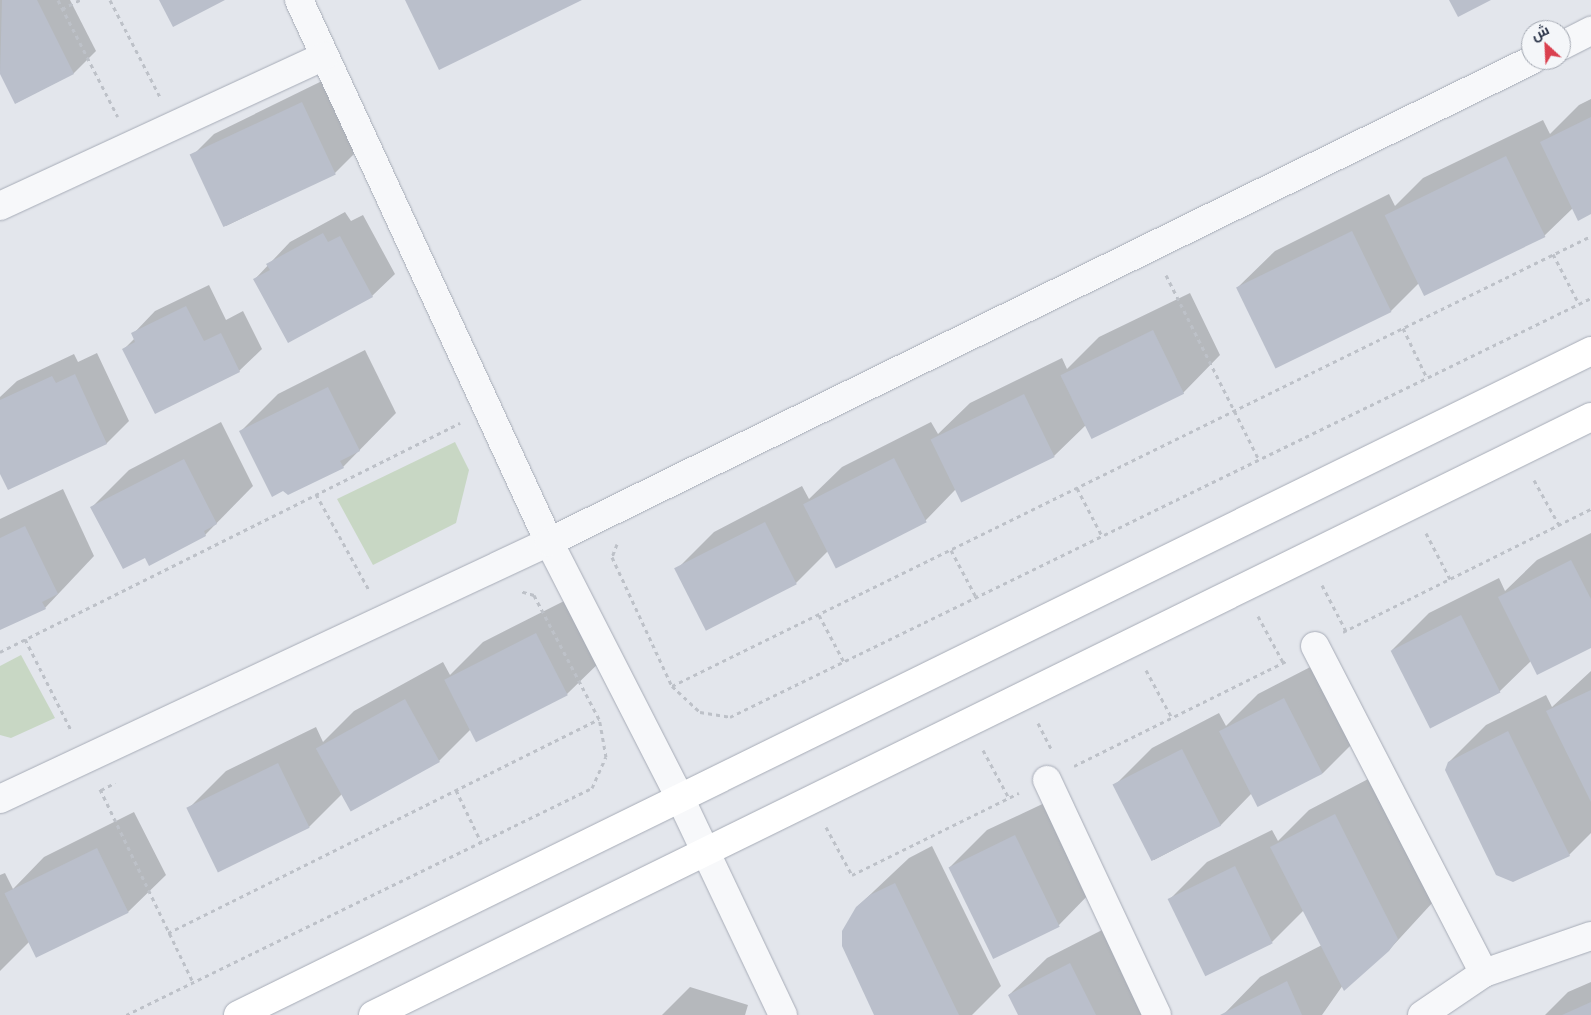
<!DOCTYPE html>
<html>
<head>
<meta charset="utf-8">
<style>
	body { margin:0 }
	#map { position:relative; width:1591px; height:1015px; overflow:hidden; background:#e3e6ec; font-family:Helvetica,Cairo,sans-serif }
	div>[style] { position:absolute }
	.green>* { inset:0; background:#c8d7c4 }
	.shadow>* { inset:0; background:#0003 }
	.building>* { inset:0; background:#babfcb; transform-origin:0 0 }
	.path>* { height:3px; margin-top:-1.5px; transform-origin:0; background:repeating-linear-gradient(90deg,#bdc1c8 0 4px,transparent 0 8px) }
	.roads { filter:drop-shadow(0 0 1px #a7acb7) drop-shadow(0 0 1px #a7acb7) }
	.street>* { height:28px; margin:-14px; padding:0 14px; transform-origin:14px; border-radius:14px; background:#f7f8fa }
	.secondary>* { height:28px; margin:-14px; padding:0 14px; transform-origin:14px; border-radius:14px; background:#fff }
	span { translate:-50% -50%; white-space:nowrap; text-align:center; line-height:1.15; -webkit-text-stroke:4px #f4f6f9; paint-order:stroke }
	.north { position:absolute; left:1521px; top:20px; width:50px; height:50px; box-sizing:border-box; background:#f4f6f9; border:1px solid #a3a8b2; border-radius:50%; rotate:335deg; font-size:14px; font-weight:700; line-height:20px; text-align:center; color:#293247 }
	.north::after { content:''; display:block; margin:auto; width:18px; height:22px; background:#da404f; clip-path:polygon(50% 0,100% 100%,50% 72%,0 100%) }
</style>
</head>
<body>
<div id="map">
	<div class="green">
		<div style="clip-path:polygon(455px 442px,469px 470px,456px 523px,373px 565px,337px 499px)"></div>
		<div style="clip-path:polygon(21px 655px,55px 718px,11px 738px,0 735px,0 666px)"></div>
	</div>
	<div class="shadow">
		<div style="clip-path:polygon(0 0,70px 0,96px 51px,74px 73px,16px 103px,0 71px)"></div>
		<div style="clip-path:polygon(324px 80px,358px 150px,335px 173px,226px 226px,192px 156px,214px 134px)"></div>
		<div style="clip-path:polygon(1591px 99px,1591px 213px,1573px 208px,1544px 236px,1419px 283px,1391px 311px,1237px 288px,1275px 251px,1389px 194px,1395px 206px,1423px 178px,1543px 120px,1550px 134px,1579px 105px)"></div>
		<div style="clip-path:polygon(345px 212px,351px 221px,363px 215px,395px 274px,372px 296px,255px 279px,290px 242px)"></div>
		<div style="clip-path:polygon(209px 285px,226px 320px,243px 311px,262px 349px,239px 371px,124px 349px,135px 338px,133px 334px,155px 311px)"></div>
		<div style="clip-path:polygon(1190px 293px,1220px 355px,1183px 393px,1086px 425px,1054px 456px,956px 489px,925px 521px,828px 551px,796px 583px,677px 569px,714px 532px,802px 486px,809px 499px,842px 467px,931px 422px,938px 434px,970px 403px,1062px 358px,1067px 369px,1099px 337px)"></div>
		<div style="clip-path:polygon(365px 350px,396px 413px,343px 467px,241px 431px,278px 394px)"></div>
		<div style="clip-path:polygon(97px 353px,129px 421px,107px 443px,8px 489px,0 471px,0 397px,17px 381px,74px 354px,78px 362px)"></div>
		<div style="clip-path:polygon(221px 422px,253px 486px,205px 535px,146px 556px,92px 507px,129px 470px)"></div>
		<div style="clip-path:polygon(63px 489px,94px 556px,45px 608px,0 629px,0 519px)"></div>
		<div style="clip-path:polygon(1591px 533px,1591px 647px,1531px 661px,1499px 692px,1392px 650px,1429px 613px,1499px 578px,1505px 591px,1537px 560px)"></div>
		<div style="clip-path:polygon(574px 596px,605px 657px,567px 694px,471px 729px,439px 761px,342px 794px,309px 827px,189px 808px,226px 771px,316px 727px,323px 742px,354px 711px,443px 662px,450px 675px,483px 642px)"></div>
		<div style="clip-path:polygon(1322px 661px,1360px 736px,1323px 773px,1252px 793px,1221px 825px,1154px 860px,1115px 785px,1152px 748px,1219px 713px,1226px 726px,1258px 694px)"></div>
		<div style="clip-path:polygon(1591px 671px,1591px 833px,1569px 855px,1449px 762px,1486px 725px,1546px 695px,1552px 707px)"></div>
		<div style="clip-path:polygon(1372px 777px,1434px 901px,1389px 950px,1343px 985px,1322px 1015px,1223px 1015px,1260px 977px,1322px 945px,1304px 910px,1272px 942px,1170px 899px,1207px 862px,1272px 830px,1278px 841px,1309px 810px)"></div>
		<div style="clip-path:polygon(1053px 799px,1095px 888px,1058px 926px,950px 867px,987px 830px)"></div>
		<div style="clip-path:polygon(134px 812px,166px 875px,128px 912px,30px 941px,0 971px,0 875px,5px 873px,13px 889px,44px 857px)"></div>
		<div style="clip-path:polygon(932px 846px,1001px 986px,972px 1015px,875px 1015px,857px 907px,909px 858px)"></div>
		<div style="clip-path:polygon(1108px 927px,1152px 1015px,1019px 1015px,1009px 995px,1047px 958px)"></div>
		<div style="clip-path:polygon(1591px 982px,1591px 1015px,1545px 1015px,1568px 992px)"></div>
		<div style="clip-path:polygon(690px 987px,748px 1005px,745px 1015px,662px 1015px)"></div>
	</div>
	<div class="building">
		<div style="clip-path:polygon(2px 0,37px 0,74px 74px,15px 104px,0 74px)"></div>
		<div style="clip-path:polygon(159px 0,225px 0,173px 27px)"></div>
		<div style="clip-path:polygon(405px 0,582px 0,439px 70px)"></div>
		<div style="clip-path:polygon(1449px 0,1491px 0,1458px 17px)"></div>
		<div style="left:302px;top:102px;width:80px;height:124px;rotate:65deg"></div>
		<div style="clip-path:polygon(1591px 117px,1591px 214px,1578px 221px,1540px 142px)"></div>
		<div style="left:1506px;top:156px;width:90px;height:135px;rotate:64deg"></div>
		<div style="left:1352px;top:231px;width:90px;height:129px;rotate:64deg"></div>
		<div style="clip-path:polygon(323px 233px,328px 242px,340px 236px,373px 297px,288px 343px,253px 279px,270px 270px,266px 264px)"></div>
		<div style="clip-path:polygon(186px 306px,204px 341px,221px 333px,240px 372px,155px 414px,122px 349px,135px 342px,131px 333px)"></div>
		<div style="left:1153px;top:330px;width:71px;height:103px;rotate:64deg"></div>
		<div style="clip-path:polygon(75px 374px,107px 444px,8px 490px,0 474px,0 400px,52px 376px,56px 383px)"></div>
		<div style="clip-path:polygon(328px 387px,360px 451px,340px 461px,344px 468px,288px 495px,283px 491px,272px 497px,239px 431px)"></div>
		<div style="left:1024px;top:394px;width:70px;height:104px;rotate:64deg"></div>
		<div style="left:894px;top:458px;width:72px;height:102px;rotate:63deg"></div>
		<div style="clip-path:polygon(184px 459px,217px 524px,204px 531px,206px 536px,149px 566px,145px 558px,123px 569px,90px 507px)"></div>
		<div style="left:765px;top:522px;width:70px;height:102px;rotate:63deg"></div>
		<div style="clip-path:polygon(25px 526px,58px 594px,42px 602px,46px 609px,0 630px,0 538px)"></div>
		<div style="clip-path:polygon(1571px 560px,1591px 599px,1591px 648px,1537px 675px,1498px 597px)"></div>
		<div style="left:1461px;top:615px;width:87px;height:79px;rotate:63deg"></div>
		<div style="left:536px;top:633px;width:70px;height:103px;rotate:63deg"></div>
		<div style="clip-path:polygon(1591px 690px,1591px 802px,1546px 711px)"></div>
		<div style="left:1284px;top:698px;width:85px;height:73px;rotate:63deg"></div>
		<div style="left:405px;top:699px;width:72px;height:102px;rotate:61deg"></div>
		<div style="clip-path:polygon(1508px 731px,1570px 856px,1513px 882px,1496px 875px,1445px 770px,1448px 762px)"></div>
		<div style="left:1182px;top:749px;width:86px;height:78px;rotate:63deg"></div>
		<div style="left:278px;top:763px;width:72px;height:102px;rotate:64deg"></div>
		<div style="clip-path:polygon(1335px 814px,1398px 939px,1389px 951px,1344px 991px,1270px 847px)"></div>
		<div style="left:1015px;top:835px;width:102px;height:74px;rotate:64deg"></div>
		<div style="left:97px;top:848px;width:72px;height:103px;rotate:64deg"></div>
		<div style="left:1235px;top:866px;width:86px;height:75px;rotate:64deg"></div>
		<div style="clip-path:polygon(895px 883px,959px 1015px,874px 1015px,842px 946px,842px 931px,856px 907px,870px 895px)"></div>
		<div style="clip-path:polygon(1070px 963px,1096px 1015px,1018px 1015px,1008px 995px)"></div>
		<div style="clip-path:polygon(1287px 981px,1302px 1015px,1220px 1015px)"></div>
		<div style="clip-path:polygon(1591px 1002px,1591px 1015px,1562px 1015px)"></div>
	</div>
	<div class="path">
		<div style="left:58px;top:0;width:131px;rotate:62.9deg"></div>
		<div style="left:110px;top:0;width:109px;rotate:62.7deg"></div>
		<div style="left:62px;top:9px;width:20px;rotate:-27deg"></div>
		<div style="left:1553px;top:254px;width:56px;rotate:62.5deg"></div>
		<div style="left:1166px;top:275px;width:207px;rotate:63.3deg"></div>
		<div style="left:1403px;top:328px;width:55px;rotate:64.4deg"></div>
		<div style="left:1534px;top:480px;width:51px;rotate:60.9deg"></div>
		<div style="left:1077px;top:488px;width:54px;rotate:62.5deg"></div>
		<div style="left:316px;top:494px;width:110px;rotate:61.1deg"></div>
		<div style="left:1426px;top:533px;width:52px;rotate:62.4deg"></div>
		<div style="left:617px;top:544px;width:14px;rotate:111deg"></div>
		<div style="left:612px;top:557px;width:142px;rotate:65.1deg"></div>
		<div style="left:672px;top:686px;width:38px;rotate:43deg"></div>
		<div style="left:700px;top:712px;width:30px;rotate:9deg"></div>
		<div style="left:730px;top:717px;width:958px;rotate:-25.95deg"></div>
		<div style="left:951px;top:550px;width:53px;rotate:62deg"></div>
		<div style="left:1322px;top:585px;width:52px;rotate:62.4deg"></div>
		<div style="left:819px;top:615px;width:53px;rotate:62deg"></div>
		<div style="left:1258px;top:616px;width:52px;rotate:61.5deg"></div>
		<div style="left:1343px;top:632px;width:277px;rotate:-26.4deg"></div>
		<div style="left:25px;top:639px;width:102px;rotate:63.2deg"></div>
		<div style="left:0;top:652px;width:514px;rotate:-26.47deg"></div>
		<div style="left:1146px;top:670px;width:55px;rotate:61.6deg"></div>
		<div style="left:672px;top:686px;width:1023px;rotate:-26.09deg"></div>
		<div style="left:1038px;top:723px;width:29px;rotate:63deg"></div>
		<div style="left:983px;top:750px;width:55px;rotate:61.6deg"></div>
		<div style="left:1074px;top:766px;width:237px;rotate:-26.3deg"></div>
		<div style="left:100px;top:789px;width:214px;rotate:64.3deg"></div>
		<div style="left:101px;top:790px;width:16px;rotate:-27deg"></div>
		<div style="left:456px;top:790px;width:58px;rotate:64.3deg"></div>
		<div style="left:826px;top:827px;width:55px;rotate:61.6deg"></div>
		<div style="left:852px;top:875px;width:186px;rotate:-26.2deg"></div>
		<div style="left:168px;top:933px;width:481px;rotate:-26.4deg"></div>
		<div style="left:126px;top:1015px;width:518px;rotate:-25.97deg"></div>
		<div style="left:592px;top:788px;width:34px;rotate:-66deg"></div>
		<div style="left:606px;top:757px;width:39px;rotate:-100deg"></div>
		<div style="left:599px;top:719px;width:140px;rotate:-117.7deg"></div>
		<div style="left:534px;top:595px;width:15px;rotate:-164deg"></div>
	</div>
	<div class="roads">
		<div class="street">
			<div style="left:299px;top:0;width:597px;rotate:65.24deg"></div>
			<div style="left:549px;top:542px;width:288px;rotate:62.9deg"></div>
			<div style="left:680px;top:798px;width:240px;rotate:64.6deg"></div>
			<div style="left:1561px;top:46px;width:34px;rotate:-27deg"></div>
			<div style="left:0;top:206px;width:357px;rotate:-24.8deg"></div>
			<div style="left:1315px;top:646px;width:368px;rotate:62.7deg"></div>
			<div style="left:1047px;top:780px;width:259px;rotate:64.9deg"></div>
			<div style="left:0;top:799px;width:606px;rotate:-25.09deg"></div>
			<div style="left:549px;top:542px;width:1095px;rotate:-26.12deg"></div>
			<div style="left:1422px;top:1015px;width:75px;rotate:-34.1deg"></div>
			<div style="left:1484px;top:973px;width:113px;rotate:-19.1deg"></div>
		</div>
		<div class="secondary">
			<div style="left:238px;top:1015px;width:1507px;rotate:-26.14deg"></div>
			<div style="left:373px;top:1015px;width:1357px;rotate:-26.15deg"></div>
		</div>
	</div>
	<div class="north">ش</div>
</div>
</body>
</html>
